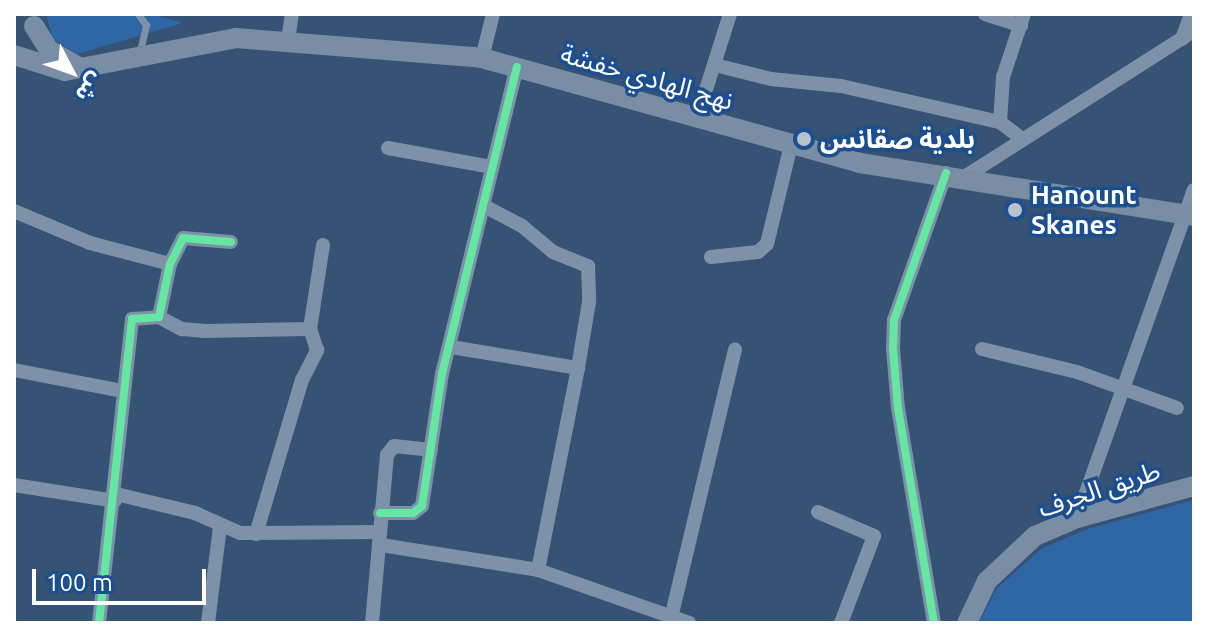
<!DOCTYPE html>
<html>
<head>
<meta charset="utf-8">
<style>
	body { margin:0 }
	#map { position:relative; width:1208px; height:637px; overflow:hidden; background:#365274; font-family:Ubuntu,"Noto Sans Arabic",sans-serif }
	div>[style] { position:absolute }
	.green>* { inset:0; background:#2f66a5 }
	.service>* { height:7px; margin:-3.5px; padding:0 3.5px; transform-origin:3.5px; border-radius:3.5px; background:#7d92a8 }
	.minor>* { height:14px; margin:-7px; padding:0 7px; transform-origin:7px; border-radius:7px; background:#7d92a8 }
	.secondary>* { height:20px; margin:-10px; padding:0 10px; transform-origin:10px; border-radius:10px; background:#798da4 }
	.cycleway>* { height:8px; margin:-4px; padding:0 4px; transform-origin:4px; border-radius:4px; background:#66e7a1 }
	.dots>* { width:22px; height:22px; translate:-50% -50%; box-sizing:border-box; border:4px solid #1b4f8f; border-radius:50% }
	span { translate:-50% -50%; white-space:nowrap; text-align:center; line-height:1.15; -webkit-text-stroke:7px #1b4f8f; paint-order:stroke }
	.street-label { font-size:26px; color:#fff }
	.poi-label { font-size:26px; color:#fff; font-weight:700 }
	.left { translate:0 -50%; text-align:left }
	.frame { position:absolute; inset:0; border:16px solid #fff; pointer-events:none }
	.north { position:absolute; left:32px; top:32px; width:80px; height:80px; -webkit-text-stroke:6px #1b4f8f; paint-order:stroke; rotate:131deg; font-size:22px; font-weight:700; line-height:32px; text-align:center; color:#fff }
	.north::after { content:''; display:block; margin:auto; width:28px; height:36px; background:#fff; clip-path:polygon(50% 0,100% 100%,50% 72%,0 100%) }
	.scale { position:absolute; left:32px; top:569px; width:174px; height:36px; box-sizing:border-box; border:4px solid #fff; border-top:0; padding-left:10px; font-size:24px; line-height:28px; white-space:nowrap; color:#fff; -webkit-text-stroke:6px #1b4f8f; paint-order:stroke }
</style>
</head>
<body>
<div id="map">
	<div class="green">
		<div style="clip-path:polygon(46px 14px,152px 14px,183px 23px,77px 54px,53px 39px)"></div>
		<div style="clip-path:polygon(1194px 500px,1194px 623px,979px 623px,996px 589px,1041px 549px,1087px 529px)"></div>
	</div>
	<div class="service">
		<div style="left:138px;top:14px;width:14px;rotate:54deg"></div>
		<div style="left:146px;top:25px;width:31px;rotate:103deg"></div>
	</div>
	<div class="minor">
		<div style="left:985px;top:14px;width:38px;rotate:18deg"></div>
		<div style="left:1182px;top:39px;width:27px;rotate:-70deg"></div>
		<div style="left:288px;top:41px;width:27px;rotate:-82deg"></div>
		<div style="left:482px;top:58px;width:45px;rotate:-76deg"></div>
		<div style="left:715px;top:65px;width:58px;rotate:14deg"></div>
		<div style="left:771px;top:79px;width:70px;rotate:5.7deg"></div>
		<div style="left:841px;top:86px;width:163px;rotate:12.8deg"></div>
		<div style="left:697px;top:118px;width:109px;rotate:-72.4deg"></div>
		<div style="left:1021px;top:138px;width:26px;rotate:-143deg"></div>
		<div style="left:1000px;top:122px;width:45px;rotate:-86.2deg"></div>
		<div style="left:1003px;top:77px;width:66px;rotate:-71.6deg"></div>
		<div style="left:388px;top:148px;width:106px;rotate:10.4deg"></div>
		<div style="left:966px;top:176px;width:270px;rotate:-32.5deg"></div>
		<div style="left:484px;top:206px;width:43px;rotate:27.8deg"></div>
		<div style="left:522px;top:226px;width:40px;rotate:40deg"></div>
		<div style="left:553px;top:252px;width:38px;rotate:22deg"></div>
		<div style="left:588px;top:266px;width:36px;rotate:88deg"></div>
		<div style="left:589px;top:302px;width:67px;rotate:99.5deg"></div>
		<div style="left:14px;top:211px;width:82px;rotate:22.8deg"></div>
		<div style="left:90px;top:243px;width:83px;rotate:14.7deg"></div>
		<div style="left:711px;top:257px;width:47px;rotate:-6.1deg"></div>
		<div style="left:758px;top:252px;width:12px;rotate:-42deg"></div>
		<div style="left:767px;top:244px;width:102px;rotate:-76.4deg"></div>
		<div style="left:159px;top:317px;width:26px;rotate:28deg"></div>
		<div style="left:182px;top:329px;width:21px;rotate:5deg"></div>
		<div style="left:203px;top:331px;width:107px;rotate:-1.1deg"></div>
		<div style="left:310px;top:329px;width:85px;rotate:-81.2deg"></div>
		<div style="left:451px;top:347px;width:129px;rotate:9.4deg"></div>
		<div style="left:578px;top:368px;width:206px;rotate:101.2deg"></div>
		<div style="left:982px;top:349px;width:98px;rotate:13.6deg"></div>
		<div style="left:1077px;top:372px;width:106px;rotate:19.8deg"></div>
		<div style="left:14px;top:370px;width:110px;rotate:11deg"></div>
		<div style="left:14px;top:485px;width:102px;rotate:9deg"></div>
		<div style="left:116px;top:494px;width:81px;rotate:13.5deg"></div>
		<div style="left:195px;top:513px;width:49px;rotate:24deg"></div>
		<div style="left:240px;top:533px;width:140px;rotate:-0.4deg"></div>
		<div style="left:818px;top:512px;width:61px;rotate:23.2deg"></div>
		<div style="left:874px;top:536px;width:93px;rotate:110.8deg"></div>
		<div style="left:380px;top:513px;width:33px"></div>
		<div style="left:413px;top:513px;width:11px;rotate:-38deg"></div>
		<div style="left:422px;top:506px;width:134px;rotate:-81.4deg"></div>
		<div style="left:442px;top:374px;width:316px;rotate:-76.3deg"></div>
		<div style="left:1077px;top:518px;width:348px;rotate:-70.4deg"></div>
		<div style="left:256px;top:534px;width:161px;rotate:-73.4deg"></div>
		<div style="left:302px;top:380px;width:34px;rotate:-63deg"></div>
		<div style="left:317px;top:350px;width:22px;rotate:-108deg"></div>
		<div style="left:381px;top:545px;width:159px;rotate:9deg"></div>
		<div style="left:538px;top:570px;width:160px;rotate:19.3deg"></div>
		<div style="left:671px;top:618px;width:276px;rotate:-76.6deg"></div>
		<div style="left:99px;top:623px;width:306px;rotate:-83.8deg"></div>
		<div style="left:132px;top:319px;width:27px;rotate:-4deg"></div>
		<div style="left:159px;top:317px;width:54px;rotate:-78.3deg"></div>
		<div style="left:170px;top:264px;width:29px;rotate:-63deg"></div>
		<div style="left:183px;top:238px;width:48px;rotate:4.8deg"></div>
		<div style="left:208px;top:623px;width:98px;rotate:-82.9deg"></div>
		<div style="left:372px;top:623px;width:169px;rotate:-84.9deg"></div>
		<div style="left:387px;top:455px;width:11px;rotate:-52deg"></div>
		<div style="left:394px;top:446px;width:37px;rotate:6deg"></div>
		<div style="left:934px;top:623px;width:217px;rotate:-99.5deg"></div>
		<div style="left:898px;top:409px;width:61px;rotate:-94.7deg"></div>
		<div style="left:893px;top:348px;width:28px;rotate:-88deg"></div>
		<div style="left:894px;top:320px;width:156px;rotate:-70.5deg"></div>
	</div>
	<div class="secondary">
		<div style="left:34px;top:26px;width:28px;rotate:58deg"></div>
		<div style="left:49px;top:50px;width:34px;rotate:30deg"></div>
		<div style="left:14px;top:55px;width:53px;rotate:17.4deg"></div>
		<div style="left:65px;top:71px;width:174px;rotate:-10.9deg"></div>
		<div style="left:236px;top:38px;width:247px;rotate:4.6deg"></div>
		<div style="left:482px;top:58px;width:392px;rotate:15.5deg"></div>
		<div style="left:860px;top:163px;width:338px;rotate:9deg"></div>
		<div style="left:967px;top:623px;width:47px;rotate:-64.5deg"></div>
		<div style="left:987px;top:581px;width:66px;rotate:-43.2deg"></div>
		<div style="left:1035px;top:536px;width:46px;rotate:-23.2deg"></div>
		<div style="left:1077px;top:518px;width:121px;rotate:-15.3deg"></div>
	</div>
	<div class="cycleway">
		<div style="left:380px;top:513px;width:33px"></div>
		<div style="left:413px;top:513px;width:11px;rotate:-38deg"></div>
		<div style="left:422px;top:506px;width:134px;rotate:-81.4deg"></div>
		<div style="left:442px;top:374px;width:316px;rotate:-76.3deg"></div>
		<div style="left:99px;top:623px;width:306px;rotate:-83.8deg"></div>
		<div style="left:132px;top:319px;width:27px;rotate:-4deg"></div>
		<div style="left:159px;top:317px;width:54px;rotate:-78.3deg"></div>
		<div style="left:170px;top:264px;width:29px;rotate:-63deg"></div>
		<div style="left:183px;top:238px;width:48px;rotate:4.8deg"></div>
		<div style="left:934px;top:623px;width:217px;rotate:-99.5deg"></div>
		<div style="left:898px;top:409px;width:61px;rotate:-94.7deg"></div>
		<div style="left:893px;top:348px;width:28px;rotate:-88deg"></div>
		<div style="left:894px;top:320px;width:156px;rotate:-70.5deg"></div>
	</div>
	<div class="dots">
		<div style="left:804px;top:139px;background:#b9c2ce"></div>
		<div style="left:1015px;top:210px;background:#b9c2ce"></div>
	</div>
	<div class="street-label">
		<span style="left:647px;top:77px;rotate:16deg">نهج الهادي خفشة</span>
		<span style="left:1099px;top:489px;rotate:-18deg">طريق الجرف</span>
	</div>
	<div class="poi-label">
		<span class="left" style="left:820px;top:139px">بلدية صقانس</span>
		<span class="left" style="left:1031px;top:210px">Hanount<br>Skanes</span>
	</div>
	<div class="frame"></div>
	<div class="north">ش</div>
	<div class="scale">100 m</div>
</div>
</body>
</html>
